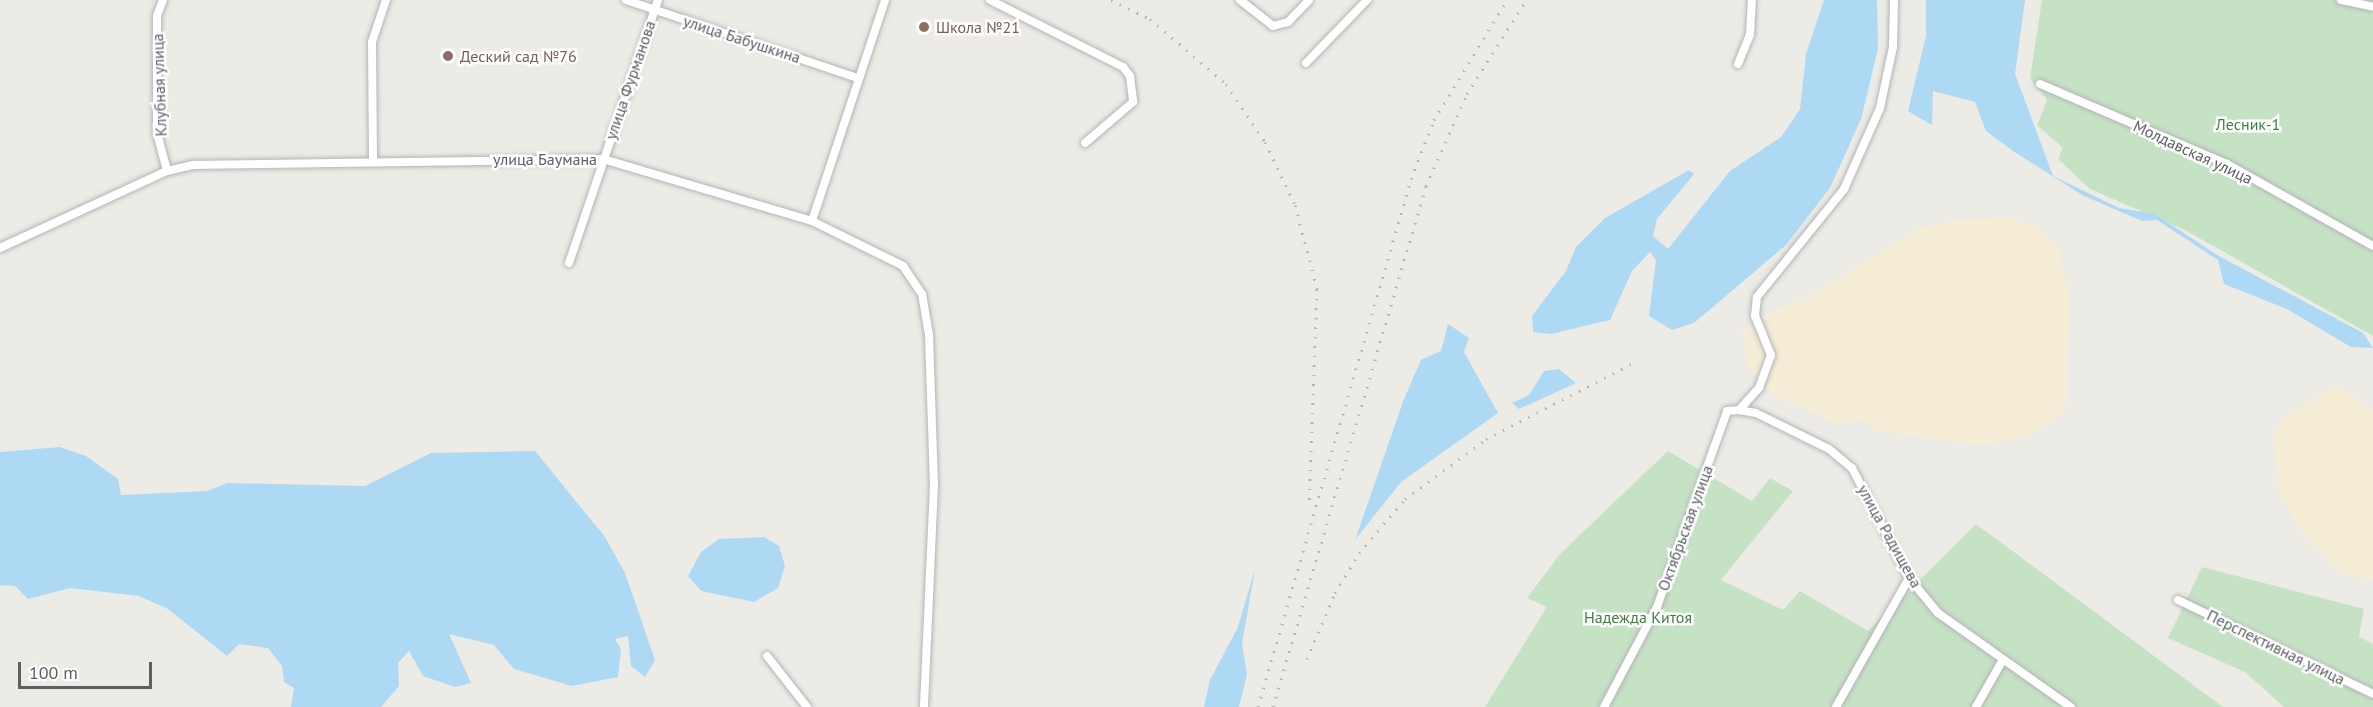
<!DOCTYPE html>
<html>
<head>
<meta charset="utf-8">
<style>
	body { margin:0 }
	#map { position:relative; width:2373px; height:707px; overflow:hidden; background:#edebe5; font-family:"PT Sans",sans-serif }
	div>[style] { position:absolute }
	.green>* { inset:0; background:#c6e2c4 }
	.sand>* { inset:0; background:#f6edd7 }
	.water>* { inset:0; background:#aed9f4 }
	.roads { filter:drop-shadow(0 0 2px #b2b5b8) drop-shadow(0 0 2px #b2b5b8) }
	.street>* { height:8px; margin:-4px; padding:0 4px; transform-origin:4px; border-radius:4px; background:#fff }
	.rail>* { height:3px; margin-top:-1.5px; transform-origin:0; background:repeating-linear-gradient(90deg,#b3b4b4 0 1.5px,transparent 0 9.5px) }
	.dots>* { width:16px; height:16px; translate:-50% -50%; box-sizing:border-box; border:3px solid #fff; border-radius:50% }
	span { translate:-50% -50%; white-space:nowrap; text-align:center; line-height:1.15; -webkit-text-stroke:5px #fff; paint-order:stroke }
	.education-label { font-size:16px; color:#785e54 }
	.left { translate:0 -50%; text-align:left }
	.street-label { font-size:16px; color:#5d6063 }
	.park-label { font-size:16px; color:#407f40 }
	.scale { position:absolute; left:18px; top:662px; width:134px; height:27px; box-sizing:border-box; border:3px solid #5d6063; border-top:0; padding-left:8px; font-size:18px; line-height:21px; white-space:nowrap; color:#5d6063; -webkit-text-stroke:4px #fff; paint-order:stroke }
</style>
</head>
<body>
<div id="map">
	<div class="green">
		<div style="clip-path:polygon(2042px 0,2373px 0,2373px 336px,2185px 230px,2090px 189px,2058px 159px,2063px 148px,2037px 125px,2047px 100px,2030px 78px)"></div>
		<div style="clip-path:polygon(1668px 451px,1752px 501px,1770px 478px,1793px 491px,1721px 580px,1783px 610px,1800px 591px,1868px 631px,1976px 524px,2223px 707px,1485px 707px,1547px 607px,1527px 598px,1561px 553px)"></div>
		<div style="clip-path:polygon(2202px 567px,2364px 609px,2359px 637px,2373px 644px,2373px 707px,2284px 707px,2245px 672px,2168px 638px)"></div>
	</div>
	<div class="sand">
		<div style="clip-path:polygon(2010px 218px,2035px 227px,2058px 248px,2069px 296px,2067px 404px,2052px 423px,2019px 438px,1980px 445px,1878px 431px,1859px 419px,1840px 425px,1772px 394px,1747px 367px,1742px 330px,1771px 312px,1807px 298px,1919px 229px,1953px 220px)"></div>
		<div style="clip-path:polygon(2331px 389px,2342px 389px,2373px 409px,2373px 580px,2341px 573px,2302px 533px,2280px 494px,2273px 436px,2284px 417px)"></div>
	</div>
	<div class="water">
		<div style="clip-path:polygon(1824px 0,1877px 0,1878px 49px,1861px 119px,1830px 188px,1786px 245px,1694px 323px,1672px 330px,1649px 316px,1656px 260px,1650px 252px,1632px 271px,1610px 320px,1551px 334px,1533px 332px,1532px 316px,1566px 271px,1576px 247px,1605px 218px,1689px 170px,1694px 174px,1657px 219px,1653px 236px,1668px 249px,1730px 171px,1781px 137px,1800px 109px,1806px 54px)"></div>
		<div style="clip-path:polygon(1926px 0,2025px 0,2015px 74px,2053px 176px,2119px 208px,2155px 214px,2217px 255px,2363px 333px,2373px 348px,2351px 347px,2287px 309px,2224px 284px,2218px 260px,2157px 220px,2142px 221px,2082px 195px,2013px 151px,1986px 131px,1975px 102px,1933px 91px,1932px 125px,1908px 111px,1926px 36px)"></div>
		<div style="clip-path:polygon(1448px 324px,1469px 338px,1464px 352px,1498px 413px,1401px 482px,1355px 540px,1404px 399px,1421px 360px,1441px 351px)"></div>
		<div style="clip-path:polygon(1559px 369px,1576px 383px,1519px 409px,1512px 403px,1529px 395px,1544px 371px)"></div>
		<div style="clip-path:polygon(60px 447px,86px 456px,118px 479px,121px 495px,207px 491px,227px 483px,365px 486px,431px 453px,535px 451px,605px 537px,625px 573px,655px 660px,645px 677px,631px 666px,628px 636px,615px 639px,621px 649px,618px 677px,572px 686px,514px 669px,494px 645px,449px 634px,471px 683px,455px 687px,423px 676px,409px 651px,398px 663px,399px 686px,381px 707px,291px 707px,294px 688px,284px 682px,282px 666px,268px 648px,239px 644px,227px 656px,168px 609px,139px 596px,70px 588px,28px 599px,15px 586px,0 585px,0 452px)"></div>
		<div style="clip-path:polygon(764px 537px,779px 546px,785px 566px,778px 588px,754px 602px,701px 591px,688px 576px,701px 552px,719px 539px)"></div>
		<div style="clip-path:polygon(1255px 569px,1242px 644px,1247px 675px,1239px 707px,1204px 707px,1210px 680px,1238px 627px)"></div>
	</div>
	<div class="roads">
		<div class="street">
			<div style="left:163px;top:0;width:17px;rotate:111deg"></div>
			<div style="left:157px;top:16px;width:117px;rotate:90deg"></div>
			<div style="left:157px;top:133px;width:39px;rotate:75deg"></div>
			<div style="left:626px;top:0;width:245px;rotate:18.6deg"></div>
			<div style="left:990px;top:0;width:149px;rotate:26.7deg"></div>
			<div style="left:1123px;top:67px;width:11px;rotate:52deg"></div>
			<div style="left:1130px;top:76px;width:26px;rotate:83deg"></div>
			<div style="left:1133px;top:102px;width:63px;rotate:139.5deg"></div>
			<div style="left:1240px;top:0;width:42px;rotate:38.2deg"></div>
			<div style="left:1273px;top:26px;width:16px;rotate:-15deg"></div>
			<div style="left:1288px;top:22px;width:30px;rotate:-46deg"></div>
			<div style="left:2341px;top:0;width:33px;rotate:12deg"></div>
			<div style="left:1306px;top:63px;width:88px;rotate:-45.9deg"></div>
			<div style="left:1738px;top:64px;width:31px;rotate:-68deg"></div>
			<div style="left:1750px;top:35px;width:35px;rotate:-87deg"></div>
			<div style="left:2040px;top:84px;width:203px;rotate:23.2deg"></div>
			<div style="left:2227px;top:164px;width:167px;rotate:29.3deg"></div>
			<div style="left:373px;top:158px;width:116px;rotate:-90.5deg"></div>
			<div style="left:372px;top:42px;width:44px;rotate:-71.6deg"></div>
			<div style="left:812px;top:221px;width:233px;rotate:-71.7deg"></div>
			<div style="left:0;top:248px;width:184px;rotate:-24.8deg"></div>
			<div style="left:167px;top:171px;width:28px;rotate:-13deg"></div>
			<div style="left:194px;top:165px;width:409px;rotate:-0.8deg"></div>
			<div style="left:603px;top:159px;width:218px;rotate:16.5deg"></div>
			<div style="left:812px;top:221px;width:102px;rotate:26.3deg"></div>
			<div style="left:903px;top:266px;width:34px;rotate:56deg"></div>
			<div style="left:922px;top:294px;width:42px;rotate:80.3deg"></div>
			<div style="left:929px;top:335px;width:150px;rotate:88.1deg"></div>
			<div style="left:934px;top:485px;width:222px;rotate:92.6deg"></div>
			<div style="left:569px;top:263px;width:278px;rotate:-71.3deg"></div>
			<div style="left:1739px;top:410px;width:30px;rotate:-48deg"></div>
			<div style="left:1759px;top:388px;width:35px;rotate:-70deg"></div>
			<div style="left:1771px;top:355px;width:42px;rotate:-112.3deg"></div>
			<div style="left:1755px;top:316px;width:19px;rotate:-84deg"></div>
			<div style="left:1757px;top:297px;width:139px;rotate:-51.1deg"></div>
			<div style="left:1844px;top:189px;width:89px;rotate:-66deg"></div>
			<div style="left:1880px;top:108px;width:62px;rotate:-78deg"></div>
			<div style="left:1893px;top:47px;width:47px;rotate:-88.8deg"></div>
			<div style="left:2178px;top:600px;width:216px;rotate:25.7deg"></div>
			<div style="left:767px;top:656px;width:65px;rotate:51.9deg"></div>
			<div style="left:1604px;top:707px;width:113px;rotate:-62.1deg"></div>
			<div style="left:1657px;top:607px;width:208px;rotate:-70.3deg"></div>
			<div style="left:1727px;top:411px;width:12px;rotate:-5deg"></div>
			<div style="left:1739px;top:410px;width:17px;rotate:10deg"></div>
			<div style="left:1756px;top:413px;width:81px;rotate:26.3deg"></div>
			<div style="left:1829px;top:449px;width:30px;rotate:40deg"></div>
			<div style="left:1852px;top:468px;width:124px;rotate:62.6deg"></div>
			<div style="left:1909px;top:578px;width:45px;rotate:50.4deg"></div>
			<div style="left:1938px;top:613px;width:163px;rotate:35.3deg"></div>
			<div style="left:1836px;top:707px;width:148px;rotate:-60.5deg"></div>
			<div style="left:1976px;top:707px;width:51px;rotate:-60.4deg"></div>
		</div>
	</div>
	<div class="rail">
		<div style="left:1111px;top:0;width:43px;rotate:26deg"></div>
		<div style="left:1150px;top:19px;width:100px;rotate:40.5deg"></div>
		<div style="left:1226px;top:84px;width:70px;rotate:56.1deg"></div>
		<div style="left:1265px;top:142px;width:70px;rotate:64.5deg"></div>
		<div style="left:1295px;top:205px;width:87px;rotate:75.3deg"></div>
		<div style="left:1317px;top:289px;width:215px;rotate:92.1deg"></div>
		<div style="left:1307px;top:659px;width:72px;rotate:-67deg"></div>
		<div style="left:1335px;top:593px;width:47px;rotate:-59deg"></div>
		<div style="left:1359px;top:553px;width:71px;rotate:-49.6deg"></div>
		<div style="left:1405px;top:499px;width:101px;rotate:-36.5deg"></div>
		<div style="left:1486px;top:439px;width:170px;rotate:-27.3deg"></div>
		<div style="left:1258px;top:707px;width:550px;rotate:-73.84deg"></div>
		<div style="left:1411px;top:179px;width:63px;rotate:-68.7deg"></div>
		<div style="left:1434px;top:120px;width:140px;rotate:-58.7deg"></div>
		<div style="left:1273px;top:707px;width:543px;rotate:-73.63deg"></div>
		<div style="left:1426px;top:186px;width:101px;rotate:-66deg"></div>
		<div style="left:1467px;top:94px;width:111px;rotate:-57.9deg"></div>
	</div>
	<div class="dots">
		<div style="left:924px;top:27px;background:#8d6e63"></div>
		<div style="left:448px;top:56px;background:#8d6e63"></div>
	</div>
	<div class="education-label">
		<span class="left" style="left:936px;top:27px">Школа №21</span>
		<span class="left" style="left:460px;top:56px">Деский сад №76</span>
	</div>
	<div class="street-label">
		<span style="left:742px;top:39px;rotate:18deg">улица Бабушкина</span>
		<span style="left:630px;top:80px;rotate:-71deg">улица Фурманова</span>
		<span style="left:159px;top:85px;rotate:-92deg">Клубная улица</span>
		<span style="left:2193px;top:152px;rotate:25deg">Молдавская улица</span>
		<span style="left:545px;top:159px">улица Баумана</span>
		<span style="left:1685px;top:528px;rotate:-70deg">Октябрьская улица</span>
		<span style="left:1890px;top:536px;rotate:61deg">улица Радищева</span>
		<span style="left:2276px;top:647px;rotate:26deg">Перспективная улица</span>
	</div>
	<div class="park-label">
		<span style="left:2248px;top:124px">Лесник-1</span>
		<span style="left:1638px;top:617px">Надежда Китоя</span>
	</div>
	<div class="scale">100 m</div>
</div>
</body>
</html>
